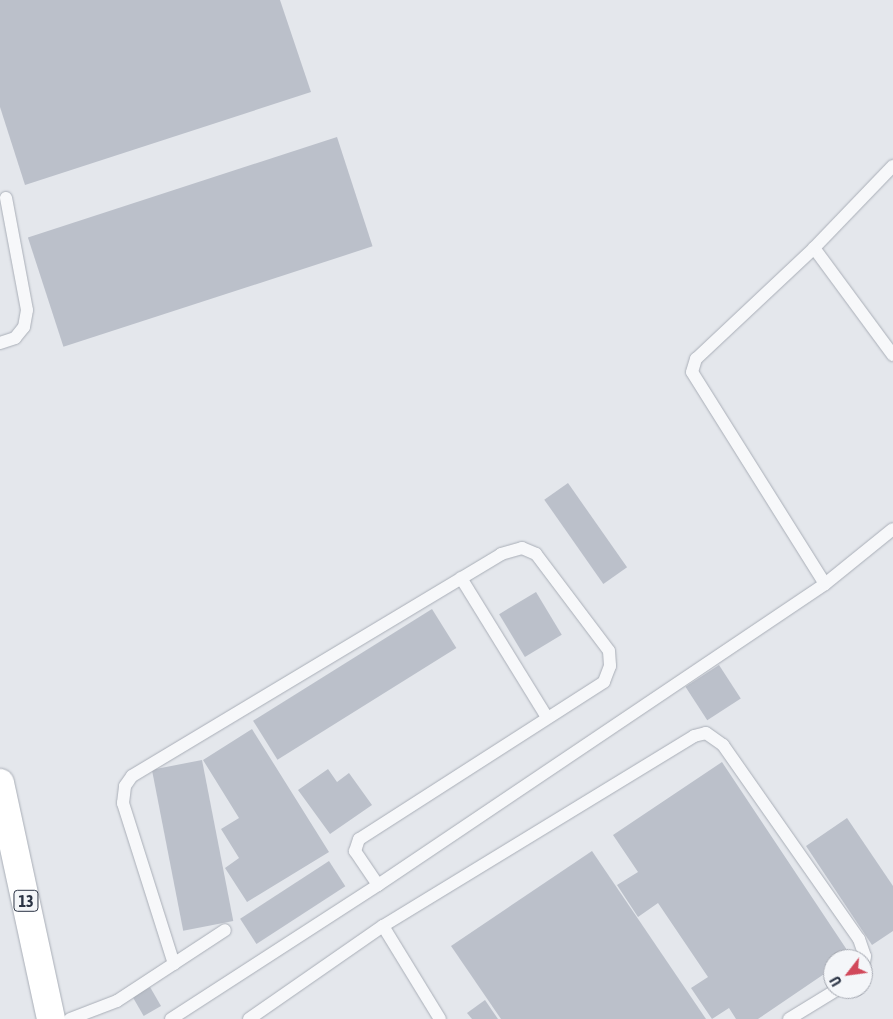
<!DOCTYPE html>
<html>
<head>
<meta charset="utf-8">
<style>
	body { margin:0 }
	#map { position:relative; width:893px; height:1019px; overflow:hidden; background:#e4e7ec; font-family:"Asap Condensed",sans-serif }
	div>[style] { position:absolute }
	.building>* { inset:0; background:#bbc0ca; transform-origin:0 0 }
	.roads { filter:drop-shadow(0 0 1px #a9aeb7) drop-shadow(0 0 1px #a9aeb7) }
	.service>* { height:12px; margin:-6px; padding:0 6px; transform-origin:6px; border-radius:6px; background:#f7f8fa }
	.trunk>* { height:28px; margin:-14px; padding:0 14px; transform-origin:14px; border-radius:14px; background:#fff }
	span { translate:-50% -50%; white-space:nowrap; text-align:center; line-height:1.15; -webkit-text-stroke:4px #f4f6f9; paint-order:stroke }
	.shield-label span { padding:1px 4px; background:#f4f6f9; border:1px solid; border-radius:4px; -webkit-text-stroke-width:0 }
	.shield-label { font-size:16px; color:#2b3445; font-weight:700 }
	.north { position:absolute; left:823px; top:949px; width:50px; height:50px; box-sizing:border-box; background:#f4f6f9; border:1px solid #a4a8b1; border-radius:50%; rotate:240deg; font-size:14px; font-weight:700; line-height:20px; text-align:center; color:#2b3445 }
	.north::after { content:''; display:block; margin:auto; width:18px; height:22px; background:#d1495b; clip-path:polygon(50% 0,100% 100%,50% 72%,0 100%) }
</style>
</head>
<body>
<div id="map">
	<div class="building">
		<div style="clip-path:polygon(0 0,280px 0,311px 92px,25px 185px,0 107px)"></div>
		<div style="left:337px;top:137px;width:115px;height:325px;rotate:72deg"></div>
		<div style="left:568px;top:483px;width:103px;height:29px;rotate:55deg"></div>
		<div style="left:536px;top:592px;width:50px;height:43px;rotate:59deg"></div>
		<div style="left:432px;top:609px;width:46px;height:211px;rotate:58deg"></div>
		<div style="left:719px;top:665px;width:40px;height:40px;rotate:57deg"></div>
		<div style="clip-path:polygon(252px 729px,329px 852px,247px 902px,225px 868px,239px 858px,221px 829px,239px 818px,203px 760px)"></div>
		<div style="left:202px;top:760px;width:164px;height:51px;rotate:79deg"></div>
		<div style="clip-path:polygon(722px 762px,851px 956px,833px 959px,833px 968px,758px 1019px,736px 1019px,729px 1008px,712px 1019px,691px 988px,708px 977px,658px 903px,638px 917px,617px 885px,638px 872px,613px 835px)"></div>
		<div style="clip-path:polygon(328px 769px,337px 782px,349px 773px,372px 805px,330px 834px,298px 790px)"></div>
		<div style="clip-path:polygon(847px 818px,893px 886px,893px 931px,872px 945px,806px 846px)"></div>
		<div style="clip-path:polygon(592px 851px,706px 1019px,501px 1019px,451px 946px)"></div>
		<div style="left:329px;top:861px;width:30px;height:106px;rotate:57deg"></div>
		<div style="left:150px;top:987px;width:22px;height:20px;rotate:60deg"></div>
		<div style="clip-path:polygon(485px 1000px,498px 1019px,472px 1019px,467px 1013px)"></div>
	</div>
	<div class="roads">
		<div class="service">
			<div style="left:814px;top:248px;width:133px;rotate:53.6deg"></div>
			<div style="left:0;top:343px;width:16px;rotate:-18deg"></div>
			<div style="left:15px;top:338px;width:14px;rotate:-51deg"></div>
			<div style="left:24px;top:327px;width:17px;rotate:-80deg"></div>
			<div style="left:27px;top:310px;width:114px;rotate:-100.6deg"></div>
			<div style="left:461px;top:578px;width:163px;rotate:58.3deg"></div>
			<div style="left:825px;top:584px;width:250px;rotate:-122.1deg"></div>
			<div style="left:692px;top:372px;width:14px;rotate:-73deg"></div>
			<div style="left:696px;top:359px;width:162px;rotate:-43.2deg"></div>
			<div style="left:814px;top:248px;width:114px;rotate:-46.1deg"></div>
			<div style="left:383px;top:926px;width:109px;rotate:58.5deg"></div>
			<div style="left:174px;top:964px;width:169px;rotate:-107.6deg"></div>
			<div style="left:123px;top:803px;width:17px;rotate:-83deg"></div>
			<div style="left:125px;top:786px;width:12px;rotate:-55deg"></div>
			<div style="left:132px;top:776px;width:431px;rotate:-31deg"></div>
			<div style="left:501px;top:554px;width:22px;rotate:-16deg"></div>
			<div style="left:522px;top:548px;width:15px;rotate:23deg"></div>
			<div style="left:536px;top:554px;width:121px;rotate:53deg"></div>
			<div style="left:609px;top:651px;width:15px;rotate:86deg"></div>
			<div style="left:610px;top:666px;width:17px;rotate:111deg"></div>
			<div style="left:604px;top:682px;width:291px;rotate:147.3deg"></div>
			<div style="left:359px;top:839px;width:13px;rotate:108deg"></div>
			<div style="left:355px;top:851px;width:41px;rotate:55.9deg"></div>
			<div style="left:70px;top:1019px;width:50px;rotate:-21deg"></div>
			<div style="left:117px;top:1001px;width:129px;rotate:-33.3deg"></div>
			<div style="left:171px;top:1019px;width:247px;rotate:-32.9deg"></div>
			<div style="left:378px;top:885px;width:539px;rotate:-33.96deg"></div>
			<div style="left:825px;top:584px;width:87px;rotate:-39deg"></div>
			<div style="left:249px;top:1019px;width:163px;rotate:-34.8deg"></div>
			<div style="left:383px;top:926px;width:364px;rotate:-31.4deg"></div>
			<div style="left:694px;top:736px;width:12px;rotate:-14deg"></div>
			<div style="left:706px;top:733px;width:21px;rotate:35deg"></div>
			<div style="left:723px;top:745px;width:237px;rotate:55deg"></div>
			<div style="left:859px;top:939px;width:18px;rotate:71deg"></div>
			<div style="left:865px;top:956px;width:12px;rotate:99deg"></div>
			<div style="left:789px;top:1019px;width:57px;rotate:-31.5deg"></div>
		</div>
		<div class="trunk">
			<div style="left:0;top:783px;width:241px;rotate:77.8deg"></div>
		</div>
	</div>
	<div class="shield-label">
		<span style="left:26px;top:901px">13</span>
	</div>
	<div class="north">U</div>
</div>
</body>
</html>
